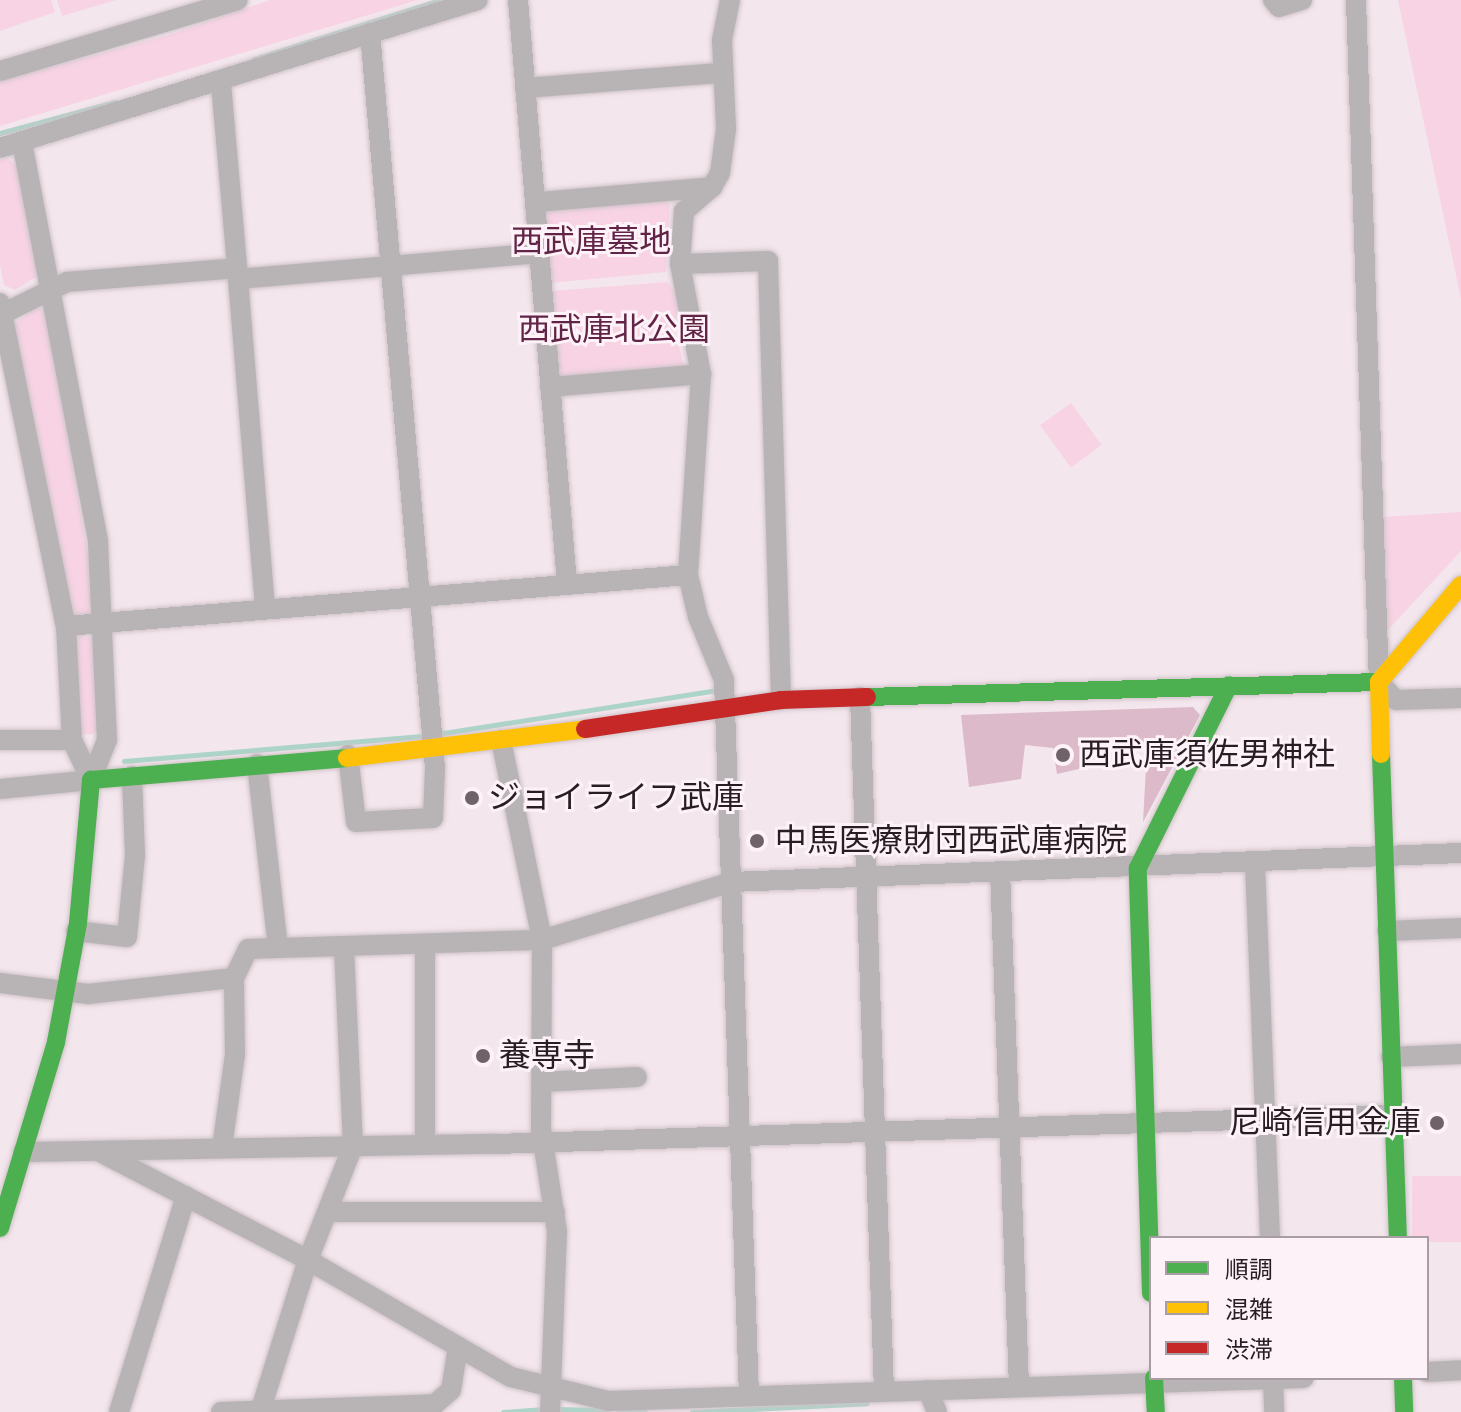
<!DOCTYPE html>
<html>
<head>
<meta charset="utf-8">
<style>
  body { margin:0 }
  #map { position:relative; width:1461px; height:1412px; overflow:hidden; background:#f4e6ed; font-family:"Alegreya Sans","Noto Sans JP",sans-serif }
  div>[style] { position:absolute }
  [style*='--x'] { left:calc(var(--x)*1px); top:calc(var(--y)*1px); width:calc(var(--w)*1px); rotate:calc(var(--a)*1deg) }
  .green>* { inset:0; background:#f7d3e4; transform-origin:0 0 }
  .forest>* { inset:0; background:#dcbaca }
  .stream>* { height:5px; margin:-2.5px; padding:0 2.5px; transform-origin:2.5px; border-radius:2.5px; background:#add4c9 }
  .roads { filter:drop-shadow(0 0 2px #cec3c8) drop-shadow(0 0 2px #cec3c8) }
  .street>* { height:20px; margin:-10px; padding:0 10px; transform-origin:10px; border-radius:10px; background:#b8b4b6 }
  .fast>* { height:18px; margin:-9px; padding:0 9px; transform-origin:9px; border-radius:9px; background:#4caf50 }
  .slow>* { height:18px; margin:-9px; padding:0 9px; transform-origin:9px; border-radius:9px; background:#ffc107 }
  .jam>* { height:18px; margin:-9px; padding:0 9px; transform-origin:9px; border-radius:9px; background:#c62828 }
  .dots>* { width:22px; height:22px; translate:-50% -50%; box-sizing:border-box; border:4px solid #fdf2f7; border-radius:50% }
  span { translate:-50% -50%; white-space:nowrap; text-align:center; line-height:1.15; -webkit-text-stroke:6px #fdf2f7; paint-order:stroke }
  .park-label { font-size:32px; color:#622446 }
  .poi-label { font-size:32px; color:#271d22 }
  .left { translate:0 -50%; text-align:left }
  .right { translate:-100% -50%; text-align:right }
  .legend { position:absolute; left:1149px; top:1236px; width:280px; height:144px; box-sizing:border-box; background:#fdf2f7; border:2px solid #a79da2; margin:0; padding:10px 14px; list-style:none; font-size:24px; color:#271d22 }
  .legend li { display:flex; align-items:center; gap:16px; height:40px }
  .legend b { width:40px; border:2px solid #a79da2 }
</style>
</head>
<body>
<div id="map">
  <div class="green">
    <div style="clip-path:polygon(0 0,51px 0,55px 12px,0 31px)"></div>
    <div style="clip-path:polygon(57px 0,116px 0,62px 16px)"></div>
    <div style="clip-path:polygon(270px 0,418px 0,0 126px,0 81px,169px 35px)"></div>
    <div style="clip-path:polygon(1398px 0,1461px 0,1461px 299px)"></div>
    <div style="clip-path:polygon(8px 158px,18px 168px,39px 275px,15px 290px,4px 285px,0 265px,0 160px)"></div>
    <div style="clip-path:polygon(663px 199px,670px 204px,666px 272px,550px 283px,545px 216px,551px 208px)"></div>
    <div style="clip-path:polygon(667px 282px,679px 296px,675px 330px,684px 367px,557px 380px,551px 291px)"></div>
    <div style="clip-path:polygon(37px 307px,47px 315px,96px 603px,91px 612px,77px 615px,70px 608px,12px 326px)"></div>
    <div style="left:1071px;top:403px;width:52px;height:38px;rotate:54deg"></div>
    <div style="clip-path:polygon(1461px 512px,1461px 551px,1387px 631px,1383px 517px)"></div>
    <div style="clip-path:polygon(80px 637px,92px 638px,98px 729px,93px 734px,82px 734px,79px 726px,75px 642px)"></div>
    <div style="left:1461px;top:1176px;width:66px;height:49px;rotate:90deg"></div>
  </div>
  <div class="forest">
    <div style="clip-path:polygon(1193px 707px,1200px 715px,1143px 822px,1147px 748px,1096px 747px,1079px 769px,1057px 774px,1053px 748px,1025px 745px,1021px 779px,969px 787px,961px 715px)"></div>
  </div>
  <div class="stream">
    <div style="--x:254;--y:59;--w:195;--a:-17.6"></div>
    <div style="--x:0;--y:133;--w:119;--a:-15.1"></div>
    <div style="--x:437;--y:734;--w:279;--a:-8.9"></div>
    <div style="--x:124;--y:761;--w:299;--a:-4.8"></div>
    <div style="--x:554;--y:1409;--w:54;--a:1.1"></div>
    <div style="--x:618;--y:1410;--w:27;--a:4"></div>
    <div style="--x:503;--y:1412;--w:41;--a:-4.2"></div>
    <div style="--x:692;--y:1412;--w:175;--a:-2.9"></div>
  </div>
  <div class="roads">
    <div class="street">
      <div style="--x:518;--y:0;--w:586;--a:85.2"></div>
      <div style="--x:730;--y:0;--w:41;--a:101.3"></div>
      <div style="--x:722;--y:40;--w:89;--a:87.4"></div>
      <div style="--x:726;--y:129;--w:44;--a:97.8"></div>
      <div style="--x:720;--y:173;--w:16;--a:120"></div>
      <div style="--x:712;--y:187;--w:37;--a:139"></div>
      <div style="--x:684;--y:211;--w:53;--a:94.3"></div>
      <div style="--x:680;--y:264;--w:112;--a:79.2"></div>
      <div style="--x:701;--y:374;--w:201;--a:93.7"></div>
      <div style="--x:688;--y:575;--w:43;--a:76.6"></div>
      <div style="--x:698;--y:617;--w:68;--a:67.6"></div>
      <div style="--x:724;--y:680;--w:716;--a:88"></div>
      <div style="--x:1273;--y:0;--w:9;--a:49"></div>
      <div style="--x:1279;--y:7;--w:24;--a:-17"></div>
      <div style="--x:1356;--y:0;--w:682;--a:88.07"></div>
      <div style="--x:1379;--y:682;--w:25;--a:47"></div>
      <div style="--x:1396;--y:700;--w:65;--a:-1.8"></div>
      <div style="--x:0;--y:71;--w:248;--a:-16.6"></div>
      <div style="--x:221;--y:83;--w:197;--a:85"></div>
      <div style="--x:238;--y:279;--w:303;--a:-4.9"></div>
      <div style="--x:525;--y:88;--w:198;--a:-4.4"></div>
      <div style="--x:22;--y:142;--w:407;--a:79.2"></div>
      <div style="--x:98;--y:542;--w:198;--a:87.4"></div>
      <div style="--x:107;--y:740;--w:43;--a:111.8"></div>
      <div style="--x:0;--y:148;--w:500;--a:-17.2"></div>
      <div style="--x:538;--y:202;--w:175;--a:-4.9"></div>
      <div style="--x:680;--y:264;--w:88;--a:-2"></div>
      <div style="--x:768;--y:261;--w:439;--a:88.3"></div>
      <div style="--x:238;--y:279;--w:330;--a:85.3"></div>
      <div style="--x:0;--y:303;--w:330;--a:78.5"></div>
      <div style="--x:66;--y:626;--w:114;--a:87"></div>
      <div style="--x:72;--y:740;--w:44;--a:64.6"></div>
      <div style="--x:0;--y:315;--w:75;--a:-26.2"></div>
      <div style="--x:67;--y:282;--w:171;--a:-4.7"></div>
      <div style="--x:550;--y:387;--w:152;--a:-4.9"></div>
      <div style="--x:66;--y:626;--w:624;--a:-4.69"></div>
      <div style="--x:860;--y:697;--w:695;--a:88.02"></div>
      <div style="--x:0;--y:740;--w:72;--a:0"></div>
      <div style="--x:501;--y:740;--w:204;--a:78.4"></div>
      <div style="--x:542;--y:940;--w:189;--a:90.3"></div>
      <div style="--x:541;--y:1129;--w:103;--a:81.1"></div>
      <div style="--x:557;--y:1231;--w:181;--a:92.2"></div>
      <div style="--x:348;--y:755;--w:67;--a:83.2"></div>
      <div style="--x:356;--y:822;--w:77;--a:-3"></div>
      <div style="--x:433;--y:818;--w:50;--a:-87.7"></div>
      <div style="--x:435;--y:768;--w:738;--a:-95.05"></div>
      <div style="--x:257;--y:764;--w:185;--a:83.5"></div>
      <div style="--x:0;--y:789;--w:91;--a:-5.6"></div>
      <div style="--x:1255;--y:864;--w:374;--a:87.7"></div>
      <div style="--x:1000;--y:871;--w:516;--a:87.89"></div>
      <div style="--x:76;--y:931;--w:51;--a:6.7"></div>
      <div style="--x:127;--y:937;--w:82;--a:-84.4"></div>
      <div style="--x:135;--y:855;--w:79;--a:-92.2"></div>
      <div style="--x:1387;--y:931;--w:74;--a:-2.3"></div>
      <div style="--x:425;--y:944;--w:201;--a:90"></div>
      <div style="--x:0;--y:983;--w:89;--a:7.1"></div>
      <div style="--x:88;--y:994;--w:147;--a:-6.3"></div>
      <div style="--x:234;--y:978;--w:32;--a:-64"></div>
      <div style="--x:248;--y:949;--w:294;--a:-1.8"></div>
      <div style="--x:542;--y:940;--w:199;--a:-17"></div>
      <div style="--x:732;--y:882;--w:730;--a:-2.28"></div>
      <div style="--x:1391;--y:1057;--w:70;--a:-2.5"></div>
      <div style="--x:543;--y:1082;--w:94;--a:-3"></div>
      <div style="--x:222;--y:1148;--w:95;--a:-82.1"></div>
      <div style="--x:235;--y:1054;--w:76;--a:-90.8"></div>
      <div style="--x:23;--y:1152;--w:473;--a:-1"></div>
      <div style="--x:496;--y:1144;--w:897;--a:-1.85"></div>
      <div style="--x:100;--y:1152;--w:234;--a:27.4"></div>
      <div style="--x:308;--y:1260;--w:234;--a:30"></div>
      <div style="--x:511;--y:1377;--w:101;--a:13.8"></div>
      <div style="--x:609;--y:1401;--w:695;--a:-1.9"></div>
      <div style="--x:327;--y:1212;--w:228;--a:0"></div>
      <div style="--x:1427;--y:1372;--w:34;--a:-3"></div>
      <div style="--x:1273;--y:1378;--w:34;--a:88"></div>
      <div style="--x:928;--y:1390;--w:24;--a:68"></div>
      <div style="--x:119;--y:1412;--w:226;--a:-72.8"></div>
      <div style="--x:221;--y:1412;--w:214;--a:-2.1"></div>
      <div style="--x:435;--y:1404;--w:21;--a:-41"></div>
      <div style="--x:451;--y:1390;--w:44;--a:-80.8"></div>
      <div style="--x:260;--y:1412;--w:159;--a:-72.5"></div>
      <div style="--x:308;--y:1260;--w:123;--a:-68.5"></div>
      <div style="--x:353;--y:1146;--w:200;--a:-92.6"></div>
    </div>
    <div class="fast">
      <div style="--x:867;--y:697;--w:512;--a:-1.68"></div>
      <div style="--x:1381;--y:754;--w:484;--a:88"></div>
      <div style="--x:0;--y:1228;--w:194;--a:-73.2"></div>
      <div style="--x:56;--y:1042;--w:121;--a:-79.5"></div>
      <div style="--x:78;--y:923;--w:144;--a:-84.8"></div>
      <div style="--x:91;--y:780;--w:257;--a:-4.9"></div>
      <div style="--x:1151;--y:1293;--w:425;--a:-91.8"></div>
      <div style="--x:1138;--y:868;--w:204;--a:-63.6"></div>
      <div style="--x:1154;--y:1378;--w:34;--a:87"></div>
      <div style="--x:1403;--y:1378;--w:34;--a:88"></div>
    </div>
    <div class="slow">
      <div style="--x:1381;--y:754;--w:72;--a:-91.6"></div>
      <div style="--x:1379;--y:682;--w:127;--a:-49.8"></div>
      <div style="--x:347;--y:758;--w:240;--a:-6.9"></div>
    </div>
    <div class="jam">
      <div style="--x:585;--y:729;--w:198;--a:-8.4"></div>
      <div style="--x:781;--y:700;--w:86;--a:-2"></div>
    </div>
  </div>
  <div class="dots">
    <div style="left:1063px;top:755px;background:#6f6369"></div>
    <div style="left:472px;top:798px;background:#6f6369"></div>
    <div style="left:757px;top:841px;background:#6f6369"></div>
    <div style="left:483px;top:1056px;background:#6f6369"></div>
    <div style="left:1437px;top:1123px;background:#6f6369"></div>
  </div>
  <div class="park-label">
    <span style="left:591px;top:242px">西武庫墓地</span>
    <span style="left:614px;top:330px">西武庫北公園</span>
  </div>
  <div class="poi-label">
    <span class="left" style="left:1079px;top:755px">西武庫須佐男神社</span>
    <span class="left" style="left:488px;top:798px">ジョイライフ武庫</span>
    <span class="left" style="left:775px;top:841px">中馬医療財団西武庫病院</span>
    <span class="left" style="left:499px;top:1056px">養専寺</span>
    <span class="right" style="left:1421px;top:1123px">尼崎信用金庫</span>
  </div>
  <ul class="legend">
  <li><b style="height:10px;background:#4caf50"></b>順調</li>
  <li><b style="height:10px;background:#ffc107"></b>混雑</li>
  <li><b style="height:10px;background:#c62828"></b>渋滞</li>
  </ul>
</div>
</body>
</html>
